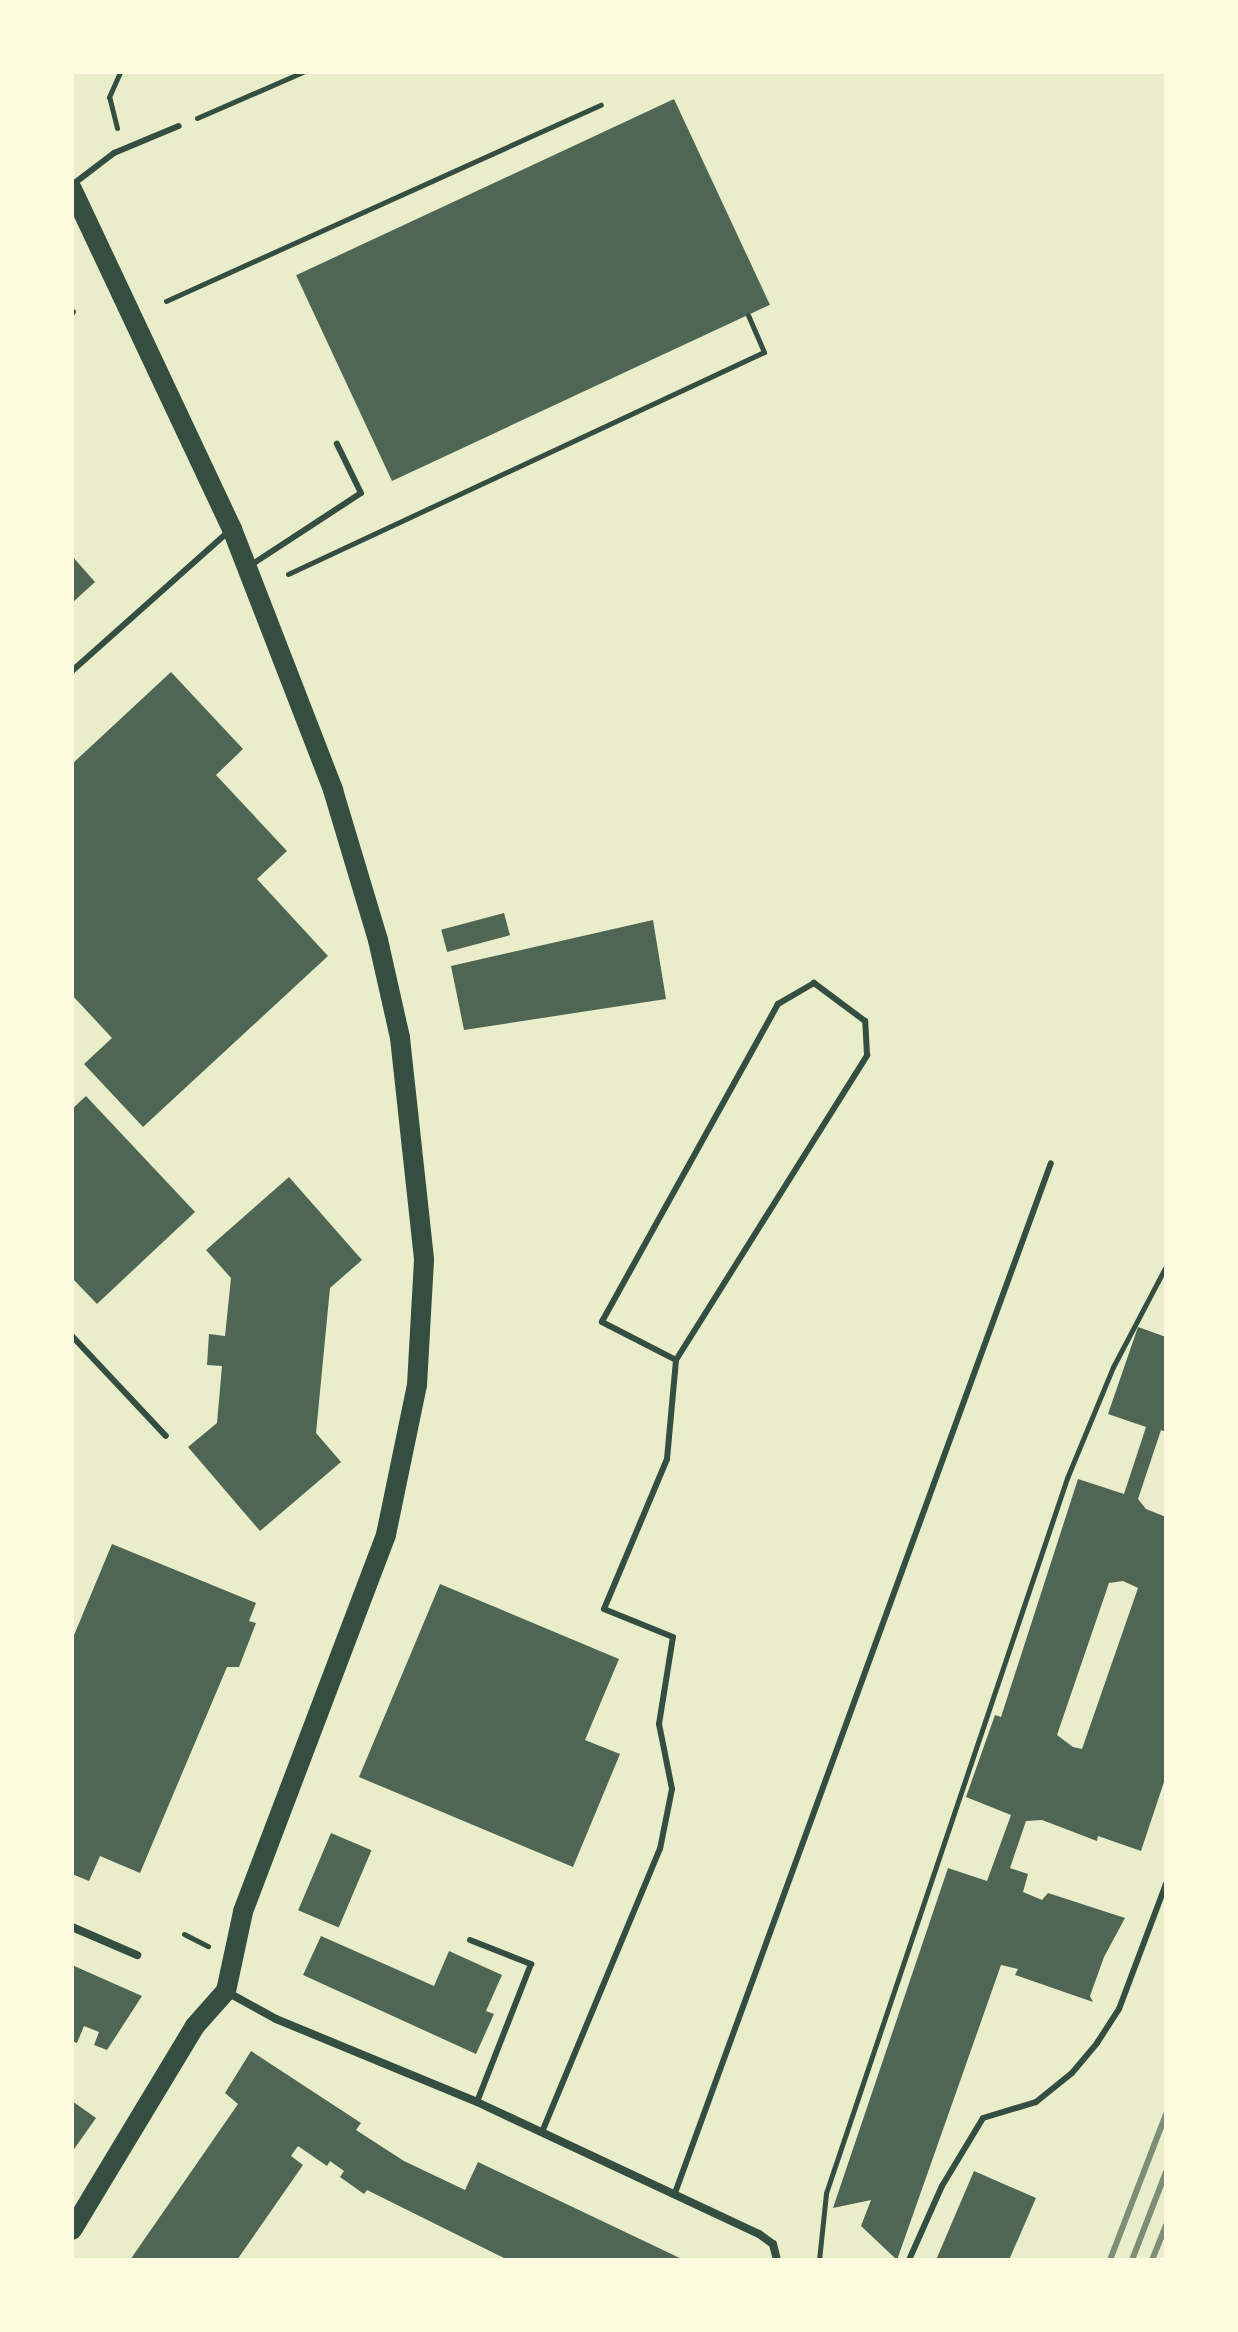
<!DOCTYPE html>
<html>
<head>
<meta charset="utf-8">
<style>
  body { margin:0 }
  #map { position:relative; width:1238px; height:2332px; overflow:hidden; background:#e9edc9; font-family:"Public Sans",sans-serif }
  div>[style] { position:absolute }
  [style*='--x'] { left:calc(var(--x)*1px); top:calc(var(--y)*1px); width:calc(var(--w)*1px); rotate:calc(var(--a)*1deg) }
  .building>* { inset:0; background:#4f6655; transform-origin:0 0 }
  .path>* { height:5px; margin:-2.5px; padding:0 2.5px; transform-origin:2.5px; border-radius:2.5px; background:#344e41 }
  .service>* { height:6px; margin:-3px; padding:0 3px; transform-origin:3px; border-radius:3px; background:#344e41 }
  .minor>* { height:8px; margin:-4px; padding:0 4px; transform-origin:4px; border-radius:4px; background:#344e41 }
  .primary>* { height:20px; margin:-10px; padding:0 10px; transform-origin:10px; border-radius:10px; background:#344e41 }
  .rail>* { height:6px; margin:-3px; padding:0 3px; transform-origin:3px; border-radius:3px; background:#7c8e77 }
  span { translate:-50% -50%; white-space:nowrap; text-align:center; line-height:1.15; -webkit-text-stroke:6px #fefae0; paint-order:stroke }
  .frame { position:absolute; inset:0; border:74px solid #fefae0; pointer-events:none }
</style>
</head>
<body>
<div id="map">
  <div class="building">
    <div style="left:674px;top:99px;width:227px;height:417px;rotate:65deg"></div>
    <div style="clip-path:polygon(72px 556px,95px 582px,72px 603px)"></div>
    <div style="clip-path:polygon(171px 672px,243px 749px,216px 775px,287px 851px,257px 879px,328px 956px,143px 1127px,84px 1064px,112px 1038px,72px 995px,72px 764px)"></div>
    <div style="left:504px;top:913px;width:23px;height:65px;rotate:75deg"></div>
    <div style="clip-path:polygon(653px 920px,666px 999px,464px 1030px,451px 966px)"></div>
    <div style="clip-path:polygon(86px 1096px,195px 1212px,97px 1304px,72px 1278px,72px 1109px)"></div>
    <div style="clip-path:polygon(289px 1177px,362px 1260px,330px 1288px,316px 1433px,341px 1462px,260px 1531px,188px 1447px,217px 1423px,222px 1366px,207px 1365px,209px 1334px,225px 1336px,231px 1278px,206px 1250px)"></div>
    <div style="clip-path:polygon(evenodd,1138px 1327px,1166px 1337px,1166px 1432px,1161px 1430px,1138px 1499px,1146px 1509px,1166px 1517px,1166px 1776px,1141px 1851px,1098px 1836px,1097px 1841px,1042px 1820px,1026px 1821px,1010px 1868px,1028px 1874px,1023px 1892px,1042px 1900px,1048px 1893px,1125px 1918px,1104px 1957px,1090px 1996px,1093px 2002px,1015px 1975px,1018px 1969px,1001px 1965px,897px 2260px,861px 2226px,871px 2200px,833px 2208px,948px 1868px,987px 1881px,1011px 1815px,966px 1797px,995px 1715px,1001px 1717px,1078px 1479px,1124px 1494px,1146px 1427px,1108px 1414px,1138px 1327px,1123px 1581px,1138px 1588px,1082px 1749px,1073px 1747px,1057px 1735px,1109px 1583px,1123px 1581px)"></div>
    <div style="clip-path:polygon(112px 1544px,256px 1603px,249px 1621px,256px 1623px,239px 1667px,227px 1667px,140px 1873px,100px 1856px,89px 1881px,72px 1874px,72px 1640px)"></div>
    <div style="clip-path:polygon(440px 1584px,619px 1659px,585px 1740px,620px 1754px,573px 1867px,359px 1777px)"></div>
    <div style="left:331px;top:1833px;width:44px;height:84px;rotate:23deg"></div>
    <div style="clip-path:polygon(321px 1936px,434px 1986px,449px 1951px,502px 1975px,486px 2011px,494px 2014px,476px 2054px,303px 1975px)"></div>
    <div style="clip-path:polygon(72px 1965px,142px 1996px,107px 2050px,94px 2045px,99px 2032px,84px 2026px,77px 2043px,72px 2041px)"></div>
    <div style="clip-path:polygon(251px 2051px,361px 2123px,356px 2130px,404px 2161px,465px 2190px,478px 2162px,684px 2260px,508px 2260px,367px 2190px,364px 2194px,340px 2177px,344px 2171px,330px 2161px,327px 2166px,298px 2146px,291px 2156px,303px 2165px,237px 2260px,130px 2260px,238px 2104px,225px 2093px)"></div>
    <div style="clip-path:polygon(72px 2101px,96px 2118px,72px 2152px)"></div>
    <div style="clip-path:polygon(974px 2171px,1036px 2198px,1009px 2260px,936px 2260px)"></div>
  </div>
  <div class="path">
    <div style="--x:197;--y:118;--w:116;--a:-23.5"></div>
    <div style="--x:117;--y:128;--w:32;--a:-104"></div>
    <div style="--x:109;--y:97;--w:27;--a:-66"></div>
    <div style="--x:166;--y:301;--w:477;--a:-24.3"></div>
    <div style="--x:72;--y:313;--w:2;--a:-63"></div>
    <div style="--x:288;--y:574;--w:525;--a:-25"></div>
    <div style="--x:764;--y:352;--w:40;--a:-113.4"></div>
    <div style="--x:184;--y:1934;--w:27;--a:27"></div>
    <div style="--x:819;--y:2260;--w:67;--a:-84"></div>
    <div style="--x:826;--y:2193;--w:755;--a:-71.37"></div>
    <div style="--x:1067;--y:1478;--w:120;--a:-67.5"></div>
    <div style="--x:1113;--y:1367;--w:114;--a:-62.3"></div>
  </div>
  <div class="service">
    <div style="--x:72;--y:185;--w:53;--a:-37.3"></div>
    <div style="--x:114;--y:153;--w:70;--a:-22.6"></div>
    <div style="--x:251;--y:565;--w:131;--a:-33.2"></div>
    <div style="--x:361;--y:493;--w:55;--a:-116.1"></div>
    <div style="--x:72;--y:671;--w:210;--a:-41.7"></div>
    <div style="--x:72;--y:1336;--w:137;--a:46.8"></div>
    <div style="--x:470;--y:1940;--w:66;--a:21.5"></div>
    <div style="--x:531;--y:1964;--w:148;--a:111.4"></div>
    <div style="--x:542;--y:2132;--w:307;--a:-67.4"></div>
    <div style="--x:660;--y:1849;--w:61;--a:-78.7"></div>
    <div style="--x:672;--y:1789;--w:66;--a:-101.3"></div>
    <div style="--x:659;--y:1724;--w:88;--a:-80.9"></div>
    <div style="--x:673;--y:1637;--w:74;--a:-157.9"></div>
    <div style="--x:604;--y:1609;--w:163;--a:-67.2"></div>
    <div style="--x:667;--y:1459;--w:99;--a:-84.8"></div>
    <div style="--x:676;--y:1360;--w:360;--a:-57.9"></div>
    <div style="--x:867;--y:1055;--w:34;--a:-93"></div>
    <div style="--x:865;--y:1021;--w:64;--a:-143.3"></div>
    <div style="--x:814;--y:983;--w:42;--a:149.7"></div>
    <div style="--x:778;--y:1004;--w:363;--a:119"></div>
    <div style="--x:602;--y:1322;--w:83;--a:27.2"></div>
    <div style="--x:675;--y:2193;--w:1096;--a:-69.95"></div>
    <div style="--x:909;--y:2260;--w:81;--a:-66"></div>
    <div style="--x:942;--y:2186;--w:79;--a:-58.9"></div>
    <div style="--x:983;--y:2118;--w:55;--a:-16.8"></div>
    <div style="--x:1036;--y:2102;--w:46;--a:-38.9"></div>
    <div style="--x:1072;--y:2073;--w:39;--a:-50"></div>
    <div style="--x:1097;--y:2043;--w:40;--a:-57.1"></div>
    <div style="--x:1119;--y:2009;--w:134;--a:-69.4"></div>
  </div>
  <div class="minor">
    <div style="--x:72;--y:1927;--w:71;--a:23.3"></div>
    <div style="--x:227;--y:1992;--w:56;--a:28.9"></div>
    <div style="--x:276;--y:2019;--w:217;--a:22.4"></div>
    <div style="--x:477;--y:2102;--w:311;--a:25.1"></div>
    <div style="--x:759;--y:2234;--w:17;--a:36"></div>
    <div style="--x:773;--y:2244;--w:16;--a:76"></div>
  </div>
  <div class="primary">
    <div style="--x:72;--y:189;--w:376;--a:64.8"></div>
    <div style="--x:232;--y:529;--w:280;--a:68.8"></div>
    <div style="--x:333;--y:790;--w:157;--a:73.3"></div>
    <div style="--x:378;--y:940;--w:100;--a:77.3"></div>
    <div style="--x:400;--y:1038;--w:223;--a:83.8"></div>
    <div style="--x:424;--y:1260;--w:125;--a:93.2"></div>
    <div style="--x:417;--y:1385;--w:153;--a:101.7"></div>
    <div style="--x:386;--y:1535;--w:403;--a:110.8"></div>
    <div style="--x:243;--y:1912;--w:81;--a:102.1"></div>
    <div style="--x:226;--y:1991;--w:47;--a:131.5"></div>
    <div style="--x:195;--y:2026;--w:238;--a:121.1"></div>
  </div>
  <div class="rail">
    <div style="--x:1110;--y:2260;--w:156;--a:-69"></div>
    <div style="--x:1132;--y:2260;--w:94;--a:-68.9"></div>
    <div style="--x:1152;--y:2260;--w:37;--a:-68"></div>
  </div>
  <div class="frame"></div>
</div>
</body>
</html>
